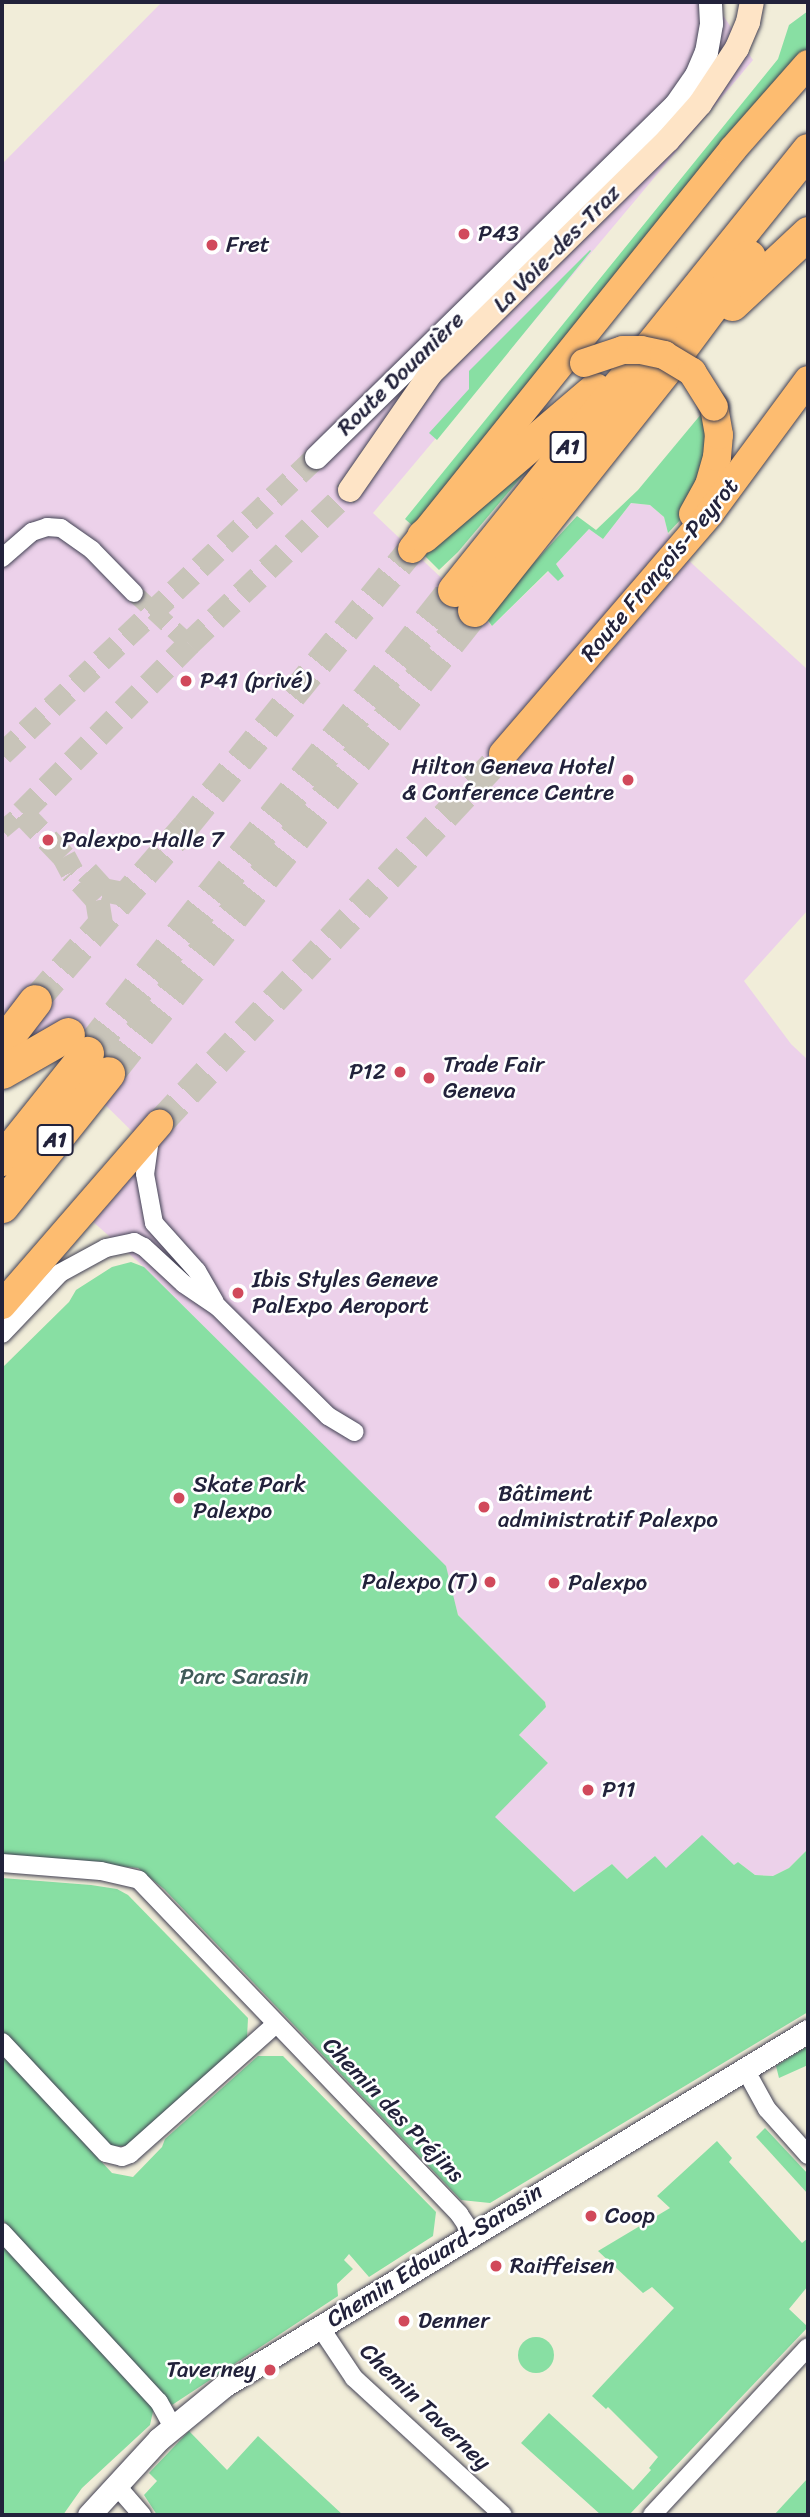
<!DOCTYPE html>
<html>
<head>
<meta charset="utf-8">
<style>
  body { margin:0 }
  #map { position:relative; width:810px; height:2517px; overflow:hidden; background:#f1edd9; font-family:Sriracha,sans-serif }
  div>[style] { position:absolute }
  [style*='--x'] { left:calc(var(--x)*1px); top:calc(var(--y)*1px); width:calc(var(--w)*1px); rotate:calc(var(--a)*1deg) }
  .built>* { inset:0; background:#ecd1ea }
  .green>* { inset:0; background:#88dfa3 }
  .round { border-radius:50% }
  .minor-tunnel>* { height:18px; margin-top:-9px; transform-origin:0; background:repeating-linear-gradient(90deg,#c8c4b9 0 18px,transparent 0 27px) }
  .tertiary-tunnel>* { height:23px; margin-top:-11.5px; transform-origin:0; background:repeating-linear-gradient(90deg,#c8c4b9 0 23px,transparent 0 34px) }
  .secondary-tunnel>* { height:24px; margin-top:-12px; transform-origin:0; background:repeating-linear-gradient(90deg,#c8c4b9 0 24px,transparent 0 36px) }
  .primary-tunnel>* { height:28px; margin-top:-14px; transform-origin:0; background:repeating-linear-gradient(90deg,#c8c4b9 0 28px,transparent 0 42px) }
  .motorway-tunnel>* { height:33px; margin-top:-16.5px; transform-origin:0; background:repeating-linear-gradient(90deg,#c8c4b9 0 33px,transparent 0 50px) }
  .roads { filter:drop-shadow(0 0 2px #414053) drop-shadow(0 0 2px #414053) }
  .minor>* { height:18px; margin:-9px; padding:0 9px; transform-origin:9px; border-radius:9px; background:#fff }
  .tertiary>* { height:23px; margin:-11.5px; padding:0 11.5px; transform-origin:11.5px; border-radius:11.5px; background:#fff }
  .secondary>* { height:24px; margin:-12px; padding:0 12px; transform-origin:12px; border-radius:12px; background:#fee4c6 }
  .primary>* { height:28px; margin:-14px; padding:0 14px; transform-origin:14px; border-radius:14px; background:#fdbc70 }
  .motorway>* { height:33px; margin:-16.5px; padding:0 16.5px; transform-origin:16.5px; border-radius:16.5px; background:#fdbc70 }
  .bridges { filter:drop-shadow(0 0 2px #414053) drop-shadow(0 0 2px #414053) }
  .primary-bridge>* { height:28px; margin:-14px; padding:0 14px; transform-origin:14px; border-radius:14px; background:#fdbc70 }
  .dots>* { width:19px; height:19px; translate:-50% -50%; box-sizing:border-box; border:4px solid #fff; border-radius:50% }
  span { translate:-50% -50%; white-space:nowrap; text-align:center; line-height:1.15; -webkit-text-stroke:5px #fff; paint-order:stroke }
  .shield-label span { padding:2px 5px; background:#fff; border:2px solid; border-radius:5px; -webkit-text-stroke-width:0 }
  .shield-label { font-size:21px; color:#22223b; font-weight:700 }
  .poi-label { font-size:23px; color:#22223b }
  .left { translate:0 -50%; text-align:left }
  .right { translate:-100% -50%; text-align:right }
  .street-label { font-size:23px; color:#22223b }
  .park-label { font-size:23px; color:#415b5a }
  .frame { position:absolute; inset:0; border:4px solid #22223b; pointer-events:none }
</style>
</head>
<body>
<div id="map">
  <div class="built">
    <div style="clip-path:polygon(162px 2px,714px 2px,753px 60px,373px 513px,492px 626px,549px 571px,558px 580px,563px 576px,556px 564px,589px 529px,603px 539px,631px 503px,650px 505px,664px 517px,668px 533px,686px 558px,808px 670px,808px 910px,744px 981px,791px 1044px,808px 1060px,808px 1849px,789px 1868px,773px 1876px,755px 1875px,738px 1862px,734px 1866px,665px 1868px,655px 1856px,627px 1879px,612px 1864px,574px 1892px,494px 1817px,548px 1763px,519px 1735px,546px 1707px,545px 1702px,458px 1615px,445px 1566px,144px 1267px,91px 1220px,149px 1148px,11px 1012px,2px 1021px,2px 164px)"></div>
  </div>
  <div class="green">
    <div style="clip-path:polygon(808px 11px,808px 50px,414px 527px,405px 519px,778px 59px,789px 25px)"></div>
    <div style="clip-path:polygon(590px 250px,591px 251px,437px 440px,429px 433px,469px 389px,469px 371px)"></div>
    <div style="clip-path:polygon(707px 407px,713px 435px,684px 516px,668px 533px,664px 517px,650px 505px,631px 503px,603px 539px,589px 529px,556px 564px,564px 576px,558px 581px,548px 571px,492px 626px,485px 616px,577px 516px,596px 530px,638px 490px)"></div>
    <div style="clip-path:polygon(571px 418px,458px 552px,439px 570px,425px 556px,447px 530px)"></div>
    <div style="clip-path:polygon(131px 1262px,144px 1267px,446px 1566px,458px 1615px,545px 1702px,546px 1707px,519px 1735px,548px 1763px,495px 1817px,574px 1892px,612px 1864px,627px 1879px,655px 1856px,666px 1868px,702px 1835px,734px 1865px,738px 1862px,755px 1875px,773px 1876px,789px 1868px,808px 1849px,808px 2012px,490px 2203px,461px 2200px,164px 1889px,138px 1868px,2px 1855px,2px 1368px,69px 1302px,76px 1290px,112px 1267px)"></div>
    <div style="clip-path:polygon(2px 1878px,91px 1885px,117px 1889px,128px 1895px,248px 2018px,247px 2038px,130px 2146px,109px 2146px,2px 2033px)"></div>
    <div style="clip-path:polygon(808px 2046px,808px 2065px,779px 2078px,776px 2066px)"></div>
    <div style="clip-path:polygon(2px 2054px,112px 2173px,133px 2177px,162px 2147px,165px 2139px,258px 2056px,283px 2056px,436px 2212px,433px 2236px,369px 2277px,349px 2254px,344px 2260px,353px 2269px,337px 2284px,338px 2296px,172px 2405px,2px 2219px)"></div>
    <div style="clip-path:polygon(765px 2128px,808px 2174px,808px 2194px,756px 2137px)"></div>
    <div style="clip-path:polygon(717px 2141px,732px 2158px,729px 2162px,802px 2243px,808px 2238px,808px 2286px,789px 2309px,808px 2327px,629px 2515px,601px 2515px,521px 2443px,549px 2413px,633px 2490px,651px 2470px,649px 2468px,658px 2457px,608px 2407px,606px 2409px,592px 2396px,674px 2308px,652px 2287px,643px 2293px,598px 2251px,670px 2208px,657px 2196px)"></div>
    <div style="clip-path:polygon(2px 2242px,154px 2407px,150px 2425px,82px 2488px,63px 2515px,2px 2515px)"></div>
    <div class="round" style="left:518px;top:2337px;width:36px;height:36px"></div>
    <div style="clip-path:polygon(189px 2431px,227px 2470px,258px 2436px,343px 2515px,157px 2515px,144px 2495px,157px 2481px,149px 2473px)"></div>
    <div style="clip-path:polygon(808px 2478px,808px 2515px,774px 2515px)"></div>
  </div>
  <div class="minor-tunnel">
    <div style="--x:134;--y:593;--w:75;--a:42.8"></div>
    <div style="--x:2;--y:830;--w:26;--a:-40"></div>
  </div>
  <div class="tertiary-tunnel">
    <div style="--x:2;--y:754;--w:432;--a:-43.4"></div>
  </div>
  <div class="secondary-tunnel">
    <div style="--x:87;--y:872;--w:24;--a:48"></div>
    <div style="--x:103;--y:890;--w:25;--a:11"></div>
    <div style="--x:101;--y:924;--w:24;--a:-99"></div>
    <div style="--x:97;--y:900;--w:38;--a:-132"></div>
    <div style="--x:72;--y:872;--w:17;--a:-118"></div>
    <div style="--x:64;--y:857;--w:61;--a:-133.7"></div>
    <div style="--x:22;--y:813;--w:238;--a:-45.3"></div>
    <div style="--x:189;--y:644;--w:223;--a:-43.7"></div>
  </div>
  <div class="primary-tunnel">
    <div style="--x:35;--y:1001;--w:231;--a:-49.2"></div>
    <div style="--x:186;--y:826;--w:357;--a:-50.8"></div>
    <div style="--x:159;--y:1124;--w:505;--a:-47.09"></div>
  </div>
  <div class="motorway-tunnel">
    <div style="--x:87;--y:1053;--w:591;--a:-51.6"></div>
    <div style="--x:108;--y:1073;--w:590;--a:-51.67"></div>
  </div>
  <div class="roads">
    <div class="minor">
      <div style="--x:2;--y:558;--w:40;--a:-41"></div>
      <div style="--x:32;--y:532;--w:16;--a:-18"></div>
      <div style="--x:47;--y:527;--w:14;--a:4"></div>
      <div style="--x:61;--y:528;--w:38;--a:35"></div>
      <div style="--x:92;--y:550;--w:60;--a:45.7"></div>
      <div style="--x:150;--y:1139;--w:35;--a:98"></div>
      <div style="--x:145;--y:1174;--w:50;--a:79.6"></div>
      <div style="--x:154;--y:1223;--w:64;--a:48.1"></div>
      <div style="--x:197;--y:1271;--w:36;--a:60"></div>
      <div style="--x:2;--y:1334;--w:84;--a:-46.4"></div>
      <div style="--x:60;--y:1273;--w:52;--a:-28.5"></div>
      <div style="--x:106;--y:1248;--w:29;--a:-12"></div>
      <div style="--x:134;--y:1242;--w:11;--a:27"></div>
      <div style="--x:144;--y:1247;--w:54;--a:42.8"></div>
      <div style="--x:184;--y:1284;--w:41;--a:34.1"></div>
      <div style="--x:218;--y:1307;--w:155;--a:44.7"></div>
      <div style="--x:328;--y:1416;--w:31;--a:31"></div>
      <div style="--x:2;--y:1863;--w:99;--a:4.6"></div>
      <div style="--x:101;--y:1871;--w:39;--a:13"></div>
      <div style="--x:139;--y:1880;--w:463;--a:46.2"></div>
      <div style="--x:459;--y:2214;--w:23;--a:56"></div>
      <div style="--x:2;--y:2042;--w:152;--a:46.9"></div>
      <div style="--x:106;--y:2153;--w:16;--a:14"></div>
      <div style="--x:122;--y:2157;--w:9;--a:-21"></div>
      <div style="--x:130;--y:2154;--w:195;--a:-41.7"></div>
      <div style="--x:745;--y:2069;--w:46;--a:61.2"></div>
      <div style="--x:767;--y:2109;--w:62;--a:48.3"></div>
      <div style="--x:2;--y:2232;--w:231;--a:47.3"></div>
      <div style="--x:159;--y:2402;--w:29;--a:61"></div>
      <div style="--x:320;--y:2327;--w:61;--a:56.3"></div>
      <div style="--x:354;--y:2378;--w:202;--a:42.6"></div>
      <div style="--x:116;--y:2485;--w:40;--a:49"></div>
      <div style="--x:652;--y:2515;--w:229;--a:-47.1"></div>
    </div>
    <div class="tertiary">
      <div style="--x:316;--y:457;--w:503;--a:-44.44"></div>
      <div style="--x:675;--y:105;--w:37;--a:-55"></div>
      <div style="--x:696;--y:75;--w:25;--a:-67"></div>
      <div style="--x:706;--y:52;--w:29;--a:-80"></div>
      <div style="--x:711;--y:23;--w:21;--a:-93"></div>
      <div style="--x:89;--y:2515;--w:103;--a:-47.4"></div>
      <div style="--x:159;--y:2439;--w:85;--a:-39.3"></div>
      <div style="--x:225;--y:2385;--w:682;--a:-31.27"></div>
    </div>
    <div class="secondary">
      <div style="--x:350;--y:490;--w:142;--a:-55.3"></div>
      <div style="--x:431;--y:373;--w:332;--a:-44.5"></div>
      <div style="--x:668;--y:140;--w:48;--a:-48.4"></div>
      <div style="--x:700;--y:104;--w:67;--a:-56.5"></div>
      <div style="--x:737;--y:48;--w:28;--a:-67"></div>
      <div style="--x:748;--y:22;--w:20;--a:-79"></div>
    </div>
    <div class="primary">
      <div style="--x:693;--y:514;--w:33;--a:-61"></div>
      <div style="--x:709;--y:485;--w:29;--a:-74"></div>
      <div style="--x:717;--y:457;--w:22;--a:-85"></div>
      <div style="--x:719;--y:435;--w:28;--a:-100"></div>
      <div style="--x:412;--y:549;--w:513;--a:-51.25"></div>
      <div style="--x:733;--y:149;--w:113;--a:-48.6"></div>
      <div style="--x:503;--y:754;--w:318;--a:-49.3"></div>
      <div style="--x:710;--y:513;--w:165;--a:-53.6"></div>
      <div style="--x:2;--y:1305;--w:240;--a:-49.1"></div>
    </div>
    <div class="motorway">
      <div style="--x:732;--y:304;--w:104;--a:-43.1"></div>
      <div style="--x:423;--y:536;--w:226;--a:-40.5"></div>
      <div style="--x:454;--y:590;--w:565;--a:-51.18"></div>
      <div style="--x:474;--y:610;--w:304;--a:-51.5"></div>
      <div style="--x:663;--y:372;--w:144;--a:-53.4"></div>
      <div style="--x:2;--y:1044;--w:54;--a:-52.5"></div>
      <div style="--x:2;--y:1072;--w:76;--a:-29.9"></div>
      <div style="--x:2;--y:1159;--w:136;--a:-51.3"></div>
      <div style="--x:2;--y:1206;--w:170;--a:-51.4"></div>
    </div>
  </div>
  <div class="bridges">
    <div class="primary-bridge">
      <div style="--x:584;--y:363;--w:41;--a:-18.4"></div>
      <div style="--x:623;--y:350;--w:18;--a:0"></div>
      <div style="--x:641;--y:350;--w:24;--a:12"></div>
      <div style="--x:664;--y:355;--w:33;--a:31"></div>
      <div style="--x:692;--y:372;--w:41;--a:57.8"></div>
    </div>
  </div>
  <div class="dots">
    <div style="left:464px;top:234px;background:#d1495b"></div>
    <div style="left:212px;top:245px;background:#d1495b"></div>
    <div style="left:186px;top:681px;background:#d1495b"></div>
    <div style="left:628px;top:780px;background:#d1495b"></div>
    <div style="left:48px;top:840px;background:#d1495b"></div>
    <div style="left:400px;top:1072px;background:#d1495b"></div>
    <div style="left:429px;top:1078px;background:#d1495b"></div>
    <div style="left:238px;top:1293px;background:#d1495b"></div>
    <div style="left:179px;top:1498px;background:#d1495b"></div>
    <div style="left:484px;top:1507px;background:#d1495b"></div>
    <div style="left:490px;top:1582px;background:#d1495b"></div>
    <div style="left:554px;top:1583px;background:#d1495b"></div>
    <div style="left:588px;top:1790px;background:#d1495b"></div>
    <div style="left:591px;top:2216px;background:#d1495b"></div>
    <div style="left:496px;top:2266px;background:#d1495b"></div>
    <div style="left:404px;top:2321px;background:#d1495b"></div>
    <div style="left:270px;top:2370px;background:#d1495b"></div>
  </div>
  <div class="shield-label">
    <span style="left:568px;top:447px">A1</span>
    <span style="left:55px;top:1140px">A1</span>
  </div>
  <div class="poi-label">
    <span class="left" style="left:478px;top:234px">P43</span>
    <span class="left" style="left:226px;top:245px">Fret</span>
    <span class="left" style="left:200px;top:681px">P41 (privé)</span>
    <span class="right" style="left:614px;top:780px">Hilton Geneva Hotel<br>&amp; Conference Centre</span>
    <span class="left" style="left:62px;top:840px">Palexpo-Halle 7</span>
    <span class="left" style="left:443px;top:1078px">Trade Fair<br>Geneva</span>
    <span class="right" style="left:386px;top:1072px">P12</span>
    <span class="left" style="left:252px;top:1293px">Ibis Styles Geneve<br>PalExpo Aeroport</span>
    <span class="left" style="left:193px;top:1498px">Skate Park<br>Palexpo</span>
    <span class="left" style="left:498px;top:1507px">Bâtiment<br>administratif Palexpo</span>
    <span class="right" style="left:476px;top:1582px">Palexpo (T)</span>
    <span class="left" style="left:568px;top:1583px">Palexpo</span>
    <span class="left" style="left:602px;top:1790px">P11</span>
    <span class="left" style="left:605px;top:2216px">Coop</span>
    <span class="left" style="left:510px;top:2266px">Raiffeisen</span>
    <span class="left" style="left:418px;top:2321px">Denner</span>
    <span class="right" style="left:256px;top:2370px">Taverney</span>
  </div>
  <div class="street-label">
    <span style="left:557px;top:249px;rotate:-45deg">La Voie-des-Traz</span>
    <span style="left:401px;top:374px;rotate:-44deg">Route Douanière</span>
    <span style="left:660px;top:570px;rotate:-50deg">Route François-Peyrot</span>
    <span style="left:393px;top:2110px;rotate:46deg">Chemin des Préjins</span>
    <span style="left:435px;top:2256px;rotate:-32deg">Chemin Edouard-Sarasin</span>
    <span style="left:425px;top:2407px;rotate:44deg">Chemin Taverney</span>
  </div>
  <div class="park-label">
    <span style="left:244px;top:1677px">Parc Sarasin</span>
  </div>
  <div class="frame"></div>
</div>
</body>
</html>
